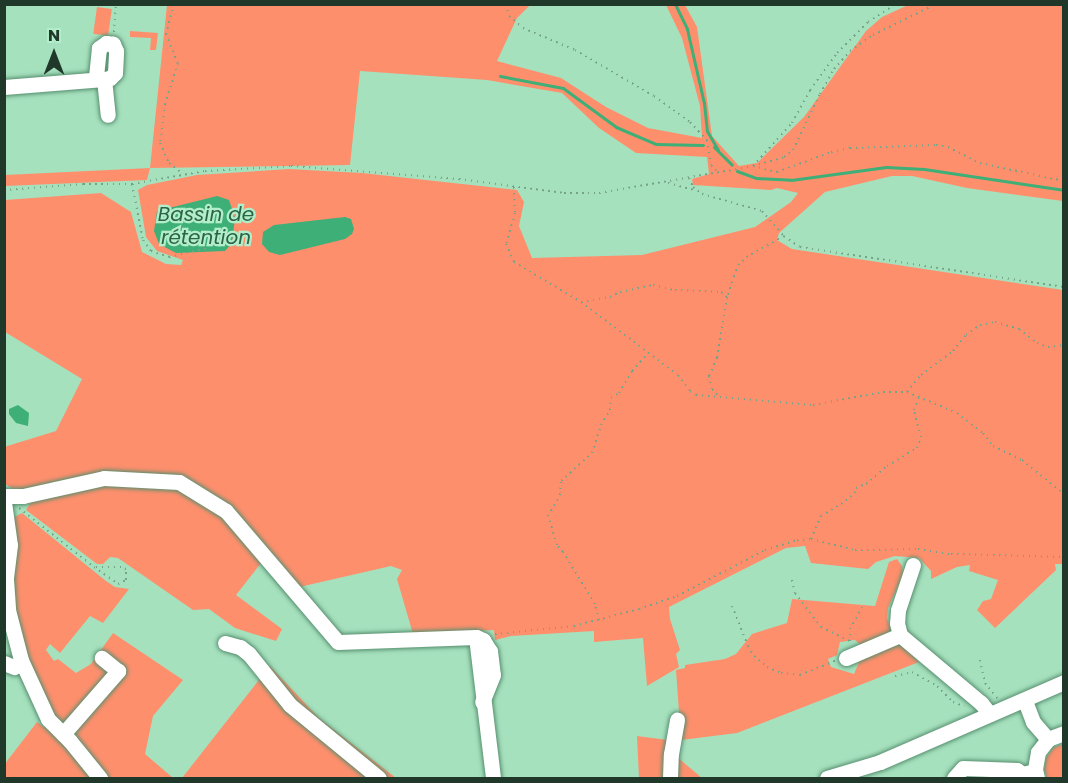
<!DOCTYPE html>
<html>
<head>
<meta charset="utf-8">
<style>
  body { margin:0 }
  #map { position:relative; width:1068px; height:783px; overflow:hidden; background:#a6e1be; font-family:Poppins,sans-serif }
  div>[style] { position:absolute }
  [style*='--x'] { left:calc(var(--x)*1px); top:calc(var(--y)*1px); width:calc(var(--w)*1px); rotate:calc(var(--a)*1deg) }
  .green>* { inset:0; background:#fe8f6d; transform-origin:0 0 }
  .water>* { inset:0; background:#3eaf77 }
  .stream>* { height:3px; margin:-1.5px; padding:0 1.5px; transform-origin:1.5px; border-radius:1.5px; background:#3eaf77 }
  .path>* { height:2px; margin-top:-1px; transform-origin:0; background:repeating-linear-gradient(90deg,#75a387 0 1.5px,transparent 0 6px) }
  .roads { filter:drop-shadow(0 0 2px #578f6f) drop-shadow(0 0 2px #578f6f) }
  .minor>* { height:15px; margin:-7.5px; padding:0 7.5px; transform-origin:7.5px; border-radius:7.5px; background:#fff }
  span { translate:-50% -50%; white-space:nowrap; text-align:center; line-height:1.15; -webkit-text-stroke:4.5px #b3eeca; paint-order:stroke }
  .water-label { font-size:20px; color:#2b6446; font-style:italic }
  .frame { position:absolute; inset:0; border:6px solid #20382a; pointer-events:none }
  .north { position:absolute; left:24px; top:24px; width:60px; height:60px; -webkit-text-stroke:4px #b3eeca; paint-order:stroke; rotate:0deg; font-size:16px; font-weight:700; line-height:24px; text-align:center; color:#20382a }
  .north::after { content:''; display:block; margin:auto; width:21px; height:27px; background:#20382a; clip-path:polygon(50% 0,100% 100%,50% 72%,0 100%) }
</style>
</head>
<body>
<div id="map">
  <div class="green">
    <div style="clip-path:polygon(167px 5px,530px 5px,517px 18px,497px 61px,561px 78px,606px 107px,648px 128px,702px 138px,700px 106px,682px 38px,666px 5px,685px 5px,697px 27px,712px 136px,739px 166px,757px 163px,804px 117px,866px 31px,882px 17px,908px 5px,1063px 5px,1063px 201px,967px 188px,912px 176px,892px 176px,825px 192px,779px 233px,777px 240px,792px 249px,1063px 290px,1063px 564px,1055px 564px,1056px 570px,995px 628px,977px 610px,983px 601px,991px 599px,998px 580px,969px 571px,970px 565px,957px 567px,931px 579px,931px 571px,919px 558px,895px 556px,876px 562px,868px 569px,811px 563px,805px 546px,786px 548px,669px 607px,670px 619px,680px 650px,676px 654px,679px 667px,647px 686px,643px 638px,594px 642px,594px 631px,511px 636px,495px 640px,494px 630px,413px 634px,397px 579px,402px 570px,391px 566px,295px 588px,183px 478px,17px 491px,5px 484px,4px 447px,56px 431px,82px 379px,5px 332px,5px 200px,101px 193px,131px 212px,142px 252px,166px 264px,181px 265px,183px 260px,157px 251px,146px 237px,138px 190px,147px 185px,197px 175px,289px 169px,362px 173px,517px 190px,524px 202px,519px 226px,532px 258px,642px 255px,755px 227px,791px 202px,798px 193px,777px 188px,771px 190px,693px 185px,692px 179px,709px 174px,707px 157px,636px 153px,599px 128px,562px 93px,487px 80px,360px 71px,350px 165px,150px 168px,147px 180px,5px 186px,5px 175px,150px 168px)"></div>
    <div style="left:97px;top:7px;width:15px;height:27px;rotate:8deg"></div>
    <div style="clip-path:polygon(130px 31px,158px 33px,156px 50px,150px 50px,151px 38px,130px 37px)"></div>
    <div style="clip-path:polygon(86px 484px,176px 486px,225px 518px,261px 563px,236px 595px,282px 629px,276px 641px,235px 628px,209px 609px,193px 610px,118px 558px,110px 557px,103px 564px,97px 564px,26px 510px,32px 500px)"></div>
    <div style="clip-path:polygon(22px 513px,106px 581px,115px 587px,129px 589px,103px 623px,90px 616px,60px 653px,50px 644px,46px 650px,54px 661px,58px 659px,76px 673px,91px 664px,113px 633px,183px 680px,153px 716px,145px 754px,172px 777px,107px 778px,50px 709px,30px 671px,13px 622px,11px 519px)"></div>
    <div style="clip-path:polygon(897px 559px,902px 566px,903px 575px,888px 608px,887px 618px,893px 635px,863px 647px,855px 640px,840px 642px,837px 655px,828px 659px,831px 667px,854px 674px,862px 655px,898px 642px,919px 662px,737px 733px,681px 740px,676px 670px,685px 668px,685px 665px,725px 659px,736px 654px,752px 634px,787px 623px,792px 599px,875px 606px,889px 562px)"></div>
    <div style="clip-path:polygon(270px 666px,319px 718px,396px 778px,182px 778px)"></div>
    <div style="clip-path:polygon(37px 722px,57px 736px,93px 778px,5px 778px,4px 765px)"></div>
    <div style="clip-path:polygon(637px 736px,668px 740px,666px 778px,639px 778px)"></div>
    <div style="clip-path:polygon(1063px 744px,1063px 778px,1047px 778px,1044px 769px,1046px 758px,1053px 748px)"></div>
    <div style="clip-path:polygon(677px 757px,702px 778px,676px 778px)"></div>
  </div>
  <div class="water">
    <div style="clip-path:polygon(217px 196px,229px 200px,235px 218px,232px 243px,225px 251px,176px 253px,159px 244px,154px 231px,157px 211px)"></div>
    <div style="clip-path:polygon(345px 217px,351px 219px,354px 229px,352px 234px,345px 239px,280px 255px,269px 252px,262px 244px,263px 232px,274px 225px)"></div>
    <div style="clip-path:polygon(18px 405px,29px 413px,28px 426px,16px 423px,9px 414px,9px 409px)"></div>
  </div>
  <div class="stream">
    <div style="--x:675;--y:4;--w:28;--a:64"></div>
    <div style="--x:687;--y:29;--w:76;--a:77.1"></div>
    <div style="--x:704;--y:103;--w:28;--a:84"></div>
    <div style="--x:707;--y:131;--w:22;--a:60"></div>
    <div style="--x:500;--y:76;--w:64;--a:10.8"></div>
    <div style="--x:563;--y:88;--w:66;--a:36.3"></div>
    <div style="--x:616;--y:127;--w:43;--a:23"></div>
    <div style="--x:656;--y:144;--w:47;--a:1.2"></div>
    <div style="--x:714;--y:147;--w:25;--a:45"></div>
    <div style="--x:737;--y:171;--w:20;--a:20"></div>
    <div style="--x:756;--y:178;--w:35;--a:3"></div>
    <div style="--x:791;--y:180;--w:96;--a:-7.8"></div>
    <div style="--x:886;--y:167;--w:38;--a:3"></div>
    <div style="--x:924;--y:169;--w:142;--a:8.5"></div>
  </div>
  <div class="path">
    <div style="--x:174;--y:4;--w:31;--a:105"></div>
    <div style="--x:166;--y:34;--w:31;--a:68"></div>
    <div style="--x:178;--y:63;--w:43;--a:107.6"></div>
    <div style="--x:165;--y:104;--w:39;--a:97"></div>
    <div style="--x:160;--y:143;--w:22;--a:66"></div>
    <div style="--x:169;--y:163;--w:16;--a:38"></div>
    <div style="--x:506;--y:4;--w:12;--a:76"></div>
    <div style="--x:509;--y:16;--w:18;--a:41"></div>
    <div style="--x:523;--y:28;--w:56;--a:22.9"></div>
    <div style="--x:575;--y:50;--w:91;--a:30.2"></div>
    <div style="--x:654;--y:96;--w:44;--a:35.8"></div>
    <div style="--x:690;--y:122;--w:25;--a:47"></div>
    <div style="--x:707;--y:140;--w:25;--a:81"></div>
    <div style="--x:711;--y:165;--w:8;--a:45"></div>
    <div style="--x:114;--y:32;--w:28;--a:-86"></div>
    <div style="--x:753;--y:166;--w:25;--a:14"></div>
    <div style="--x:777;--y:172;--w:58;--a:-20.3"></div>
    <div style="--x:831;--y:152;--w:19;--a:-12"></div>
    <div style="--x:850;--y:148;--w:86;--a:-2"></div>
    <div style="--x:936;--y:145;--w:12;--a:9"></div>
    <div style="--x:948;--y:147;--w:36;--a:27"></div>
    <div style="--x:980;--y:163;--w:86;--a:12.1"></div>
    <div style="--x:753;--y:166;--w:58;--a:-47.8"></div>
    <div style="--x:792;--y:123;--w:38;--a:-61"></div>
    <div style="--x:810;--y:90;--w:46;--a:-53.9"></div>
    <div style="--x:837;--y:53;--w:44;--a:-45"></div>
    <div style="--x:868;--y:22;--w:33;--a:-33"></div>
    <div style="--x:689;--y:178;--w:10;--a:66"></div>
    <div style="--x:693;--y:187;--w:11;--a:38"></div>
    <div style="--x:702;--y:194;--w:62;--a:15.8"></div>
    <div style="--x:762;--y:211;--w:33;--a:49"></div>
    <div style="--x:784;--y:236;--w:41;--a:150.9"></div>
    <div style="--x:748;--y:256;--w:12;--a:138"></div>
    <div style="--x:739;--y:264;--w:13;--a:113"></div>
    <div style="--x:734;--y:276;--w:22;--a:108"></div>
    <div style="--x:727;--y:297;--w:62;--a:99.3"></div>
    <div style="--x:717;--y:358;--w:20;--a:114"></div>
    <div style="--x:709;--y:376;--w:13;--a:77"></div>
    <div style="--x:712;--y:389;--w:8;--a:45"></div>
    <div style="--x:668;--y:183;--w:30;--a:15"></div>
    <div style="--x:132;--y:184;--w:57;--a:78.9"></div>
    <div style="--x:143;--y:240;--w:14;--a:54"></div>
    <div style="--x:151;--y:251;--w:19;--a:18"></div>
    <div style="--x:169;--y:257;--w:40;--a:-13"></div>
    <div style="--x:514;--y:187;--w:26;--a:88"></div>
    <div style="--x:515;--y:213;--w:32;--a:106"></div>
    <div style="--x:506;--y:244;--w:20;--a:66"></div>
    <div style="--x:514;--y:262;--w:78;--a:30.8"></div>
    <div style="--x:581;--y:302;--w:121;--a:37"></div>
    <div style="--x:678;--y:375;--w:20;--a:53"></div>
    <div style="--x:690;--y:391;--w:7;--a:34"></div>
    <div style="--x:696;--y:395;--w:117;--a:4.9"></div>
    <div style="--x:813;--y:405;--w:71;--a:-10.5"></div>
    <div style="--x:883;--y:392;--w:24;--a:0"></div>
    <div style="--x:907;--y:392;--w:22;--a:-51"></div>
    <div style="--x:921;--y:375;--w:40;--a:-37"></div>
    <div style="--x:953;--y:351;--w:21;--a:-51"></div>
    <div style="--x:966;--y:335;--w:17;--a:-36"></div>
    <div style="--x:980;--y:325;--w:15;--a:-11"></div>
    <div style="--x:995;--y:322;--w:25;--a:16"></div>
    <div style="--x:1019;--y:329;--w:23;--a:38"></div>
    <div style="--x:1037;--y:343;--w:12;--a:20"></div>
    <div style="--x:1048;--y:347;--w:16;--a:-7"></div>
    <div style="--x:4;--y:190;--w:79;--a:-4.3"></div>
    <div style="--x:83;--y:184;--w:49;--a:0"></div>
    <div style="--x:132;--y:184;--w:74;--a:-10.1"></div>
    <div style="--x:205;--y:171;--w:86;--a:-3.3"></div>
    <div style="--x:291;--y:166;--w:169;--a:4.4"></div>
    <div style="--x:459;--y:179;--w:106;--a:7.6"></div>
    <div style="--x:564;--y:193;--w:35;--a:0"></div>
    <div style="--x:599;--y:193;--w:156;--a:-9.9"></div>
    <div style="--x:753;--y:166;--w:32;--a:-16"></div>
    <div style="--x:784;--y:157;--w:11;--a:-38"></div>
    <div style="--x:793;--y:150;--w:62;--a:-64.3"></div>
    <div style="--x:820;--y:94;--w:29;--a:-61"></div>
    <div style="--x:834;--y:69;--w:24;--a:-48"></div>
    <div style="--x:850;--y:51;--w:28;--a:-35"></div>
    <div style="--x:873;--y:35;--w:70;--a:-26.2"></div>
    <div style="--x:784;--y:236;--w:19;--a:35"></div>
    <div style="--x:800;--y:247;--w:267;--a:8.6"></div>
    <div style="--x:581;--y:302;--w:29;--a:-10"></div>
    <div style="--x:610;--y:297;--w:11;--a:-27"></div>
    <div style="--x:620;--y:292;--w:34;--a:-12"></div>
    <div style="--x:653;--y:285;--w:23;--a:13"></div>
    <div style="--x:675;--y:290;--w:46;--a:2.5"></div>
    <div style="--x:721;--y:292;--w:8;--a:40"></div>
    <div style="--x:907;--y:392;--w:54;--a:22.8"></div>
    <div style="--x:957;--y:413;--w:33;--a:38"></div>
    <div style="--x:983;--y:433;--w:16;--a:52"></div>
    <div style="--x:993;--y:446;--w:32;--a:26"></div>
    <div style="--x:1022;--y:460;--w:54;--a:39"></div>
    <div style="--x:19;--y:508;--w:95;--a:38.2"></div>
    <div style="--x:94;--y:567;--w:29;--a:35"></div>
    <div style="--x:118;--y:584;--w:9;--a:-27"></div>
    <div style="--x:126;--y:580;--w:11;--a:-90"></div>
    <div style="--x:126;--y:569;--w:5;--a:-158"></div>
    <div style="--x:121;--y:567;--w:27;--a:180"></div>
    <div style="--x:811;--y:539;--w:25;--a:-67"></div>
    <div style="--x:821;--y:516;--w:23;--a:-31"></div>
    <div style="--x:841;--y:504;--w:18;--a:-38"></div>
    <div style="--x:855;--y:493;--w:5;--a:-79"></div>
    <div style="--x:856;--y:488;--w:11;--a:-22"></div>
    <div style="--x:866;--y:484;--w:28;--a:-41"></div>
    <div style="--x:887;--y:466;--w:35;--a:-31"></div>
    <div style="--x:917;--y:448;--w:12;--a:-70"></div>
    <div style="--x:921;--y:437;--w:28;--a:-105"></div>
    <div style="--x:914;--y:410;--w:14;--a:-69"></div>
    <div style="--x:792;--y:580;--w:13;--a:77"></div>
    <div style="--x:795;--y:593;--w:43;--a:52.6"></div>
    <div style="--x:821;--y:627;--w:32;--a:26"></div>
    <div style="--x:732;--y:606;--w:43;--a:68.2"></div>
    <div style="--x:748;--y:646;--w:12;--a:59"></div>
    <div style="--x:754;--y:656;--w:17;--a:40"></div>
    <div style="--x:767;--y:667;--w:15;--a:23"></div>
    <div style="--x:781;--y:673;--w:19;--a:6"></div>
    <div style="--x:800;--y:675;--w:38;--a:-22"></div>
    <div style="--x:599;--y:620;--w:16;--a:-104"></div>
    <div style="--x:595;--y:604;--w:61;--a:-121.6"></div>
    <div style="--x:563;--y:552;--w:9;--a:-131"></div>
    <div style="--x:557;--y:545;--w:30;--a:-107"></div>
    <div style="--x:548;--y:516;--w:24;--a:-60"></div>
    <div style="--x:560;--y:495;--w:14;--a:-86"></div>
    <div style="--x:561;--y:481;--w:42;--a:-42.1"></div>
    <div style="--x:592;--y:453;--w:29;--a:-72"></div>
    <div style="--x:601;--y:425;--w:17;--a:-59"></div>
    <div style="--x:610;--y:410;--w:12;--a:-85"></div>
    <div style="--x:611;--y:398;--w:9;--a:-32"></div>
    <div style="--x:619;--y:393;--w:26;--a:-59"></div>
    <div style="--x:632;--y:371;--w:24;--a:-48"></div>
    <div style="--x:495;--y:634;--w:79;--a:-5.8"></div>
    <div style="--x:574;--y:626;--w:67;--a:-14.7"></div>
    <div style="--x:639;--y:609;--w:40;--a:-18.9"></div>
    <div style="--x:677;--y:596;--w:99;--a:-27.6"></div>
    <div style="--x:765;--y:550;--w:34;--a:-17"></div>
    <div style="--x:797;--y:540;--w:14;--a:-4"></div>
    <div style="--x:811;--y:539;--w:45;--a:14"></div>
    <div style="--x:855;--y:550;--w:63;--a:-0.9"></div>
    <div style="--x:918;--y:549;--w:33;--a:9"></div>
    <div style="--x:951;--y:554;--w:113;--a:1.5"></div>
    <div style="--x:850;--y:641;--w:12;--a:-90"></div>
    <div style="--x:850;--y:629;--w:25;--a:-61"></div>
    <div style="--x:980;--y:660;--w:24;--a:78"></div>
    <div style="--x:985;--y:683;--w:21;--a:51"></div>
    <div style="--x:895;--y:676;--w:17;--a:-13"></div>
    <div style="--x:912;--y:672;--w:29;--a:29"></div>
    <div style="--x:937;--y:686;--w:23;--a:45"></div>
    <div style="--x:953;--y:702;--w:12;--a:20"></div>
  </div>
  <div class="roads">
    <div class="minor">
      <div style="--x:104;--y:79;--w:36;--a:84"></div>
      <div style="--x:4;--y:87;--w:100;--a:-4.6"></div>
      <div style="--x:104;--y:79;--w:6;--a:-9"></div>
      <div style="--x:110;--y:78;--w:7;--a:-45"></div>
      <div style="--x:115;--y:73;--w:22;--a:-87"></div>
      <div style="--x:116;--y:51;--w:8;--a:-113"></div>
      <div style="--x:113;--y:44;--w:7;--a:-172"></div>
      <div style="--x:106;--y:43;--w:9;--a:144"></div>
      <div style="--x:99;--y:48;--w:31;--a:96"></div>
      <div style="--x:4;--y:496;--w:19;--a:0"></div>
      <div style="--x:23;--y:496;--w:83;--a:-12.5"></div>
      <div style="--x:104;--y:478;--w:75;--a:3.1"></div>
      <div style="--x:179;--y:482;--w:55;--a:31.7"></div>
      <div style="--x:226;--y:511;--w:172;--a:49.5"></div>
      <div style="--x:338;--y:642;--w:138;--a:-2.1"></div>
      <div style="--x:476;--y:637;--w:8;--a:23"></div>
      <div style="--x:483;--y:640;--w:13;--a:58"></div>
      <div style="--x:490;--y:651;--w:24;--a:83"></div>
      <div style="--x:493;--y:675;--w:29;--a:112"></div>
      <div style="--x:4;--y:502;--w:43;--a:82.1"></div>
      <div style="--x:10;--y:545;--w:34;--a:97"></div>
      <div style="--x:6;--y:579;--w:31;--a:86"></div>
      <div style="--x:8;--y:610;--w:52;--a:75.4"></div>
      <div style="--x:21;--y:660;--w:65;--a:65.4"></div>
      <div style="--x:48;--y:719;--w:31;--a:45"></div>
      <div style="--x:70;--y:741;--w:48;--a:51"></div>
      <div style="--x:913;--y:565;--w:47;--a:108.4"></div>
      <div style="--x:898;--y:610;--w:13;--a:94"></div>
      <div style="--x:897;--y:623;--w:12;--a:76"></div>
      <div style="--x:900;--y:635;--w:106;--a:40"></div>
      <div style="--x:981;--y:703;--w:14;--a:51"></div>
      <div style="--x:476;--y:637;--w:142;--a:83.1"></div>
      <div style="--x:225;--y:643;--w:16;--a:15"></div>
      <div style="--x:240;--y:647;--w:11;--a:38"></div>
      <div style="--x:249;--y:654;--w:65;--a:51.2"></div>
      <div style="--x:290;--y:705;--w:115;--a:39.4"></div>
      <div style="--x:846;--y:658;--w:59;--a:-23.1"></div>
      <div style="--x:4;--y:663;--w:11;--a:22"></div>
      <div style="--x:1025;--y:701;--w:22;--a:69"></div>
      <div style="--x:1033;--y:722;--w:23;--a:49"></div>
      <div style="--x:63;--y:734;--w:84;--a:-48.9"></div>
      <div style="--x:118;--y:671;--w:21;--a:-141"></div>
      <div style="--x:670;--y:778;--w:24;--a:-88"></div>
      <div style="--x:671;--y:754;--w:35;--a:-80"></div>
      <div style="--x:827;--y:778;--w:55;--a:-16.8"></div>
      <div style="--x:880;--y:762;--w:201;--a:-23.5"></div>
      <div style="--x:954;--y:778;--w:13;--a:-48"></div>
      <div style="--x:963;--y:768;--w:54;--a:2.1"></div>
      <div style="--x:1017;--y:770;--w:6;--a:39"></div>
      <div style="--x:1022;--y:774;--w:13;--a:-13"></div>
      <div style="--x:1037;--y:778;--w:9;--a:-103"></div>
      <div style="--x:1035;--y:769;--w:17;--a:-80"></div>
      <div style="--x:1038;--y:752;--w:16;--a:-52"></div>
      <div style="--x:1048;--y:739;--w:17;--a:-21"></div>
    </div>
  </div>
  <div class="water-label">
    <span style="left:206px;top:226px">Bassin de<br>rétention</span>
  </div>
  <div class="frame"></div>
  <div class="north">N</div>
</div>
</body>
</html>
